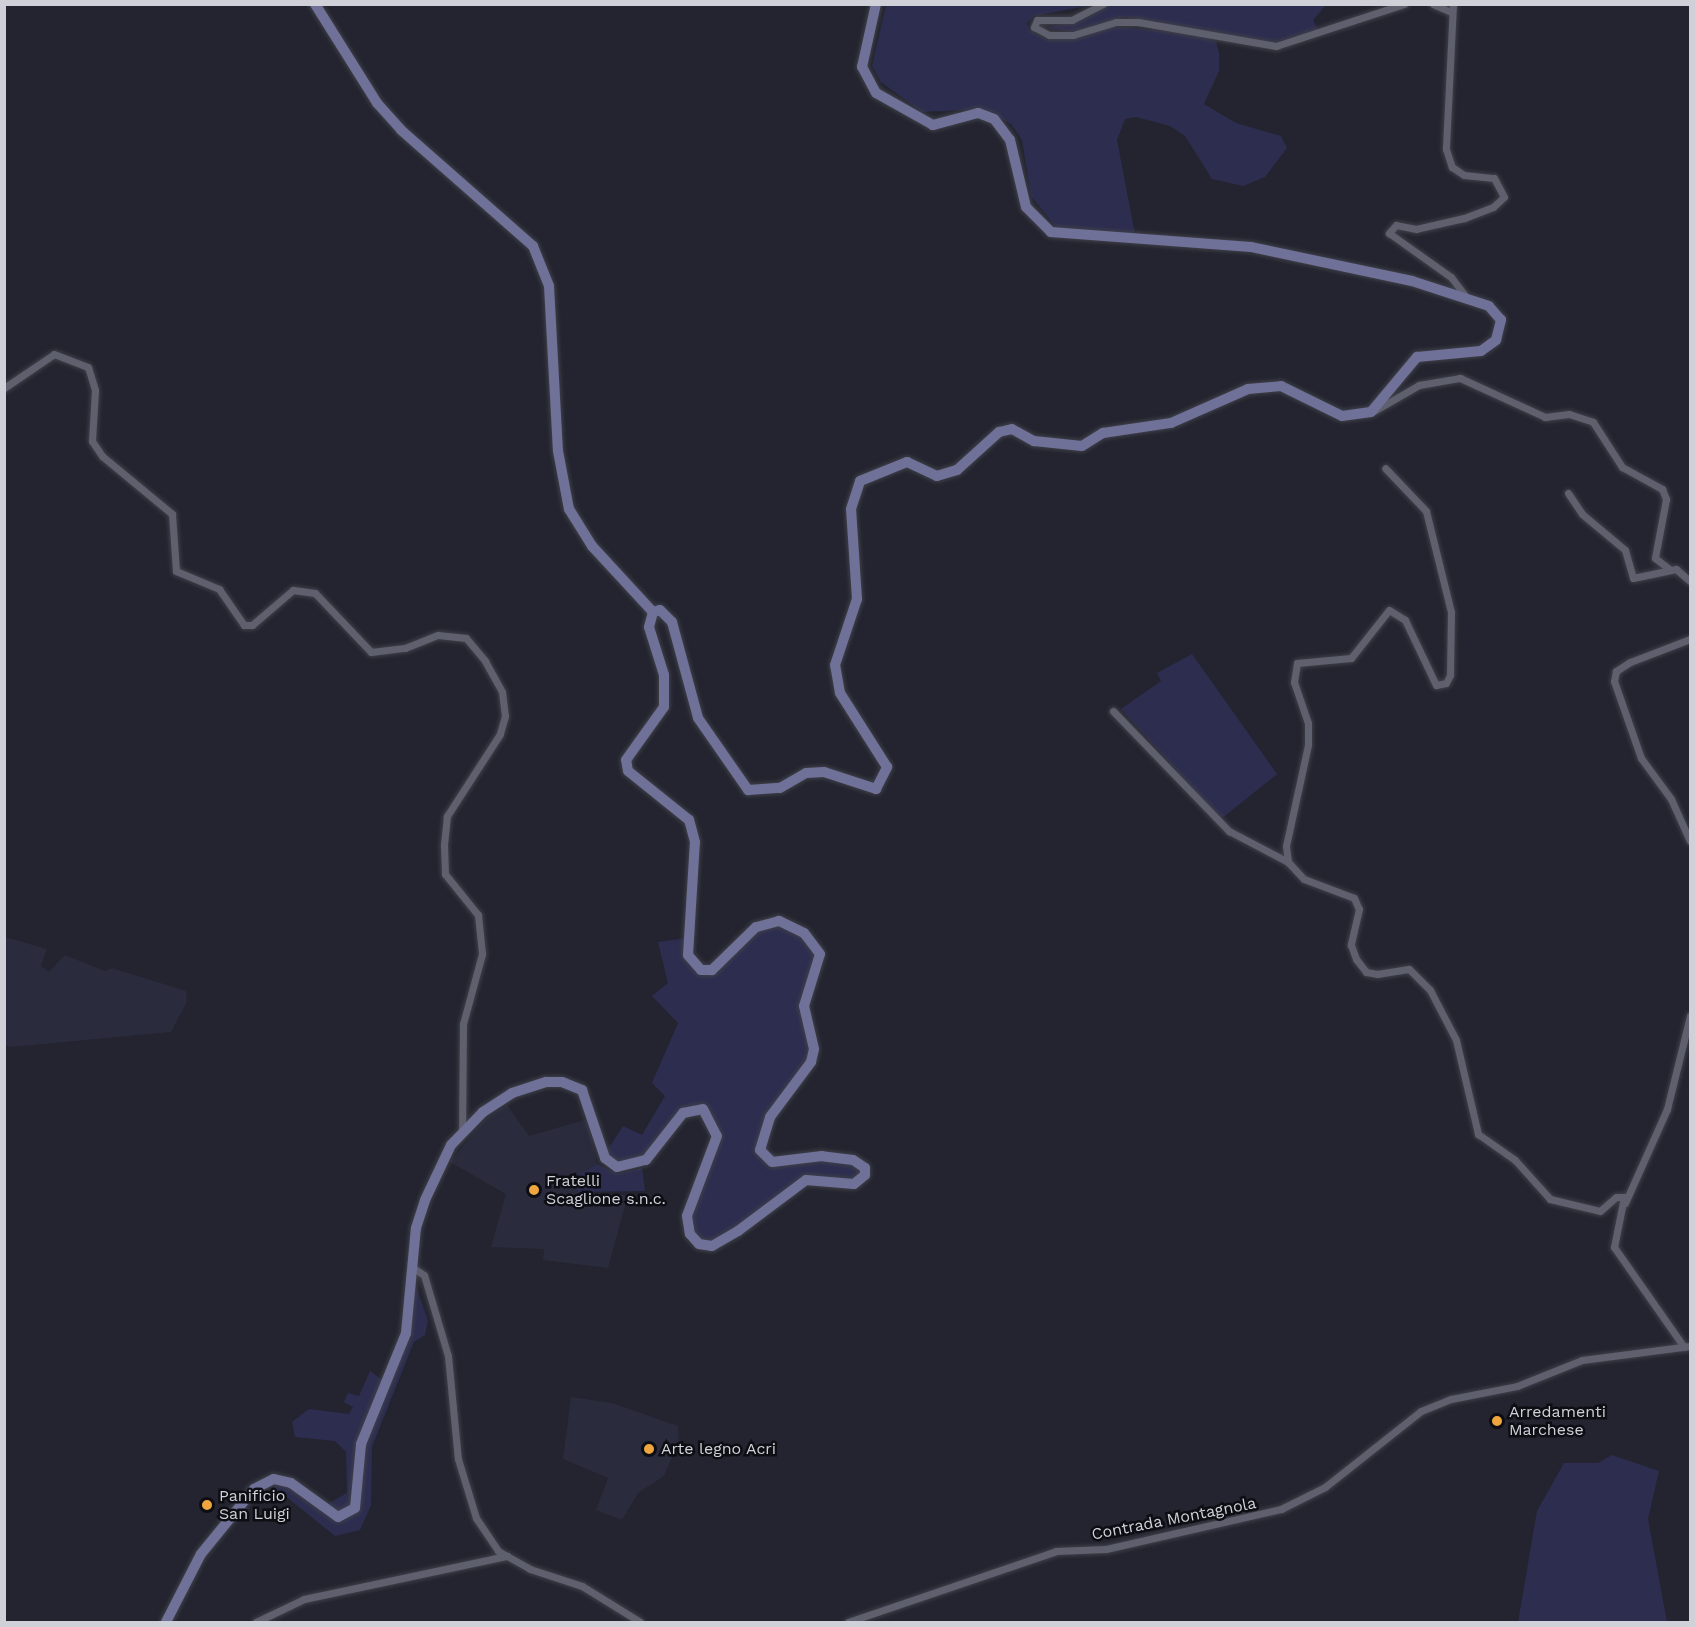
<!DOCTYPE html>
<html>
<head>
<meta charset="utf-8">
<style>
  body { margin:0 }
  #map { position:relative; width:1695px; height:1627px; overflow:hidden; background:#23242f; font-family:"Work Sans",sans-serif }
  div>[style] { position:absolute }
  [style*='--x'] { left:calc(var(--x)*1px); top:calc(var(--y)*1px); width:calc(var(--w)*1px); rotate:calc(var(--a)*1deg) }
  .built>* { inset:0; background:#2a2b3c }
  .green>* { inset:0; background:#2d2d50 }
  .roads { filter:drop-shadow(0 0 2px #3f4049) drop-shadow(0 0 2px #3f4049) }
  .street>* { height:7px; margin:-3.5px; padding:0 3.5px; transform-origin:3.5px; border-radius:3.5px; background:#5f606e }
  .secondary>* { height:10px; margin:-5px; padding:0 5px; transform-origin:5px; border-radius:5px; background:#707198 }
  .dots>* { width:16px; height:16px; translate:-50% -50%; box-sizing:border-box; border:3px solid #0d0e13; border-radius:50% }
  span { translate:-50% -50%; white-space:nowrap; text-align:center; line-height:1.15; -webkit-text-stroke:5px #0d0e13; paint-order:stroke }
  .poi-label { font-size:16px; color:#d0d0d8 }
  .left { translate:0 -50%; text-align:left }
  .street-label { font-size:16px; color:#d0d0d8 }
  .frame { position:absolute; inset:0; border:6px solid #d0d0d8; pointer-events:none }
</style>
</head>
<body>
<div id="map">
  <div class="built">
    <div style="clip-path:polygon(5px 937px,47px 949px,41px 966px,49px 972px,65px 955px,105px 971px,112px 968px,186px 991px,187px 1002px,171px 1032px,11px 1047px,5px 1045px)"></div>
    <div style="clip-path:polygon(507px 1105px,529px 1136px,588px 1119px,597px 1164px,572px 1178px,578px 1192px,628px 1195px,608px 1268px,543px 1260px,544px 1249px,491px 1247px,506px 1194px,450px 1162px,485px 1119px)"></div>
    <div style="clip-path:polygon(571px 1397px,612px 1403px,678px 1426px,679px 1441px,664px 1476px,638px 1493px,622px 1520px,596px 1510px,608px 1478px,563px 1459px)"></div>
  </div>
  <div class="green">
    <div style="clip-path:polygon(886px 5px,1092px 5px,1034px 16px,1027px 23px,1029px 30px,1048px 40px,1116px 27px,1198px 34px,1216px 42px,1219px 53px,1219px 71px,1204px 104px,1236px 123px,1281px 136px,1287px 148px,1265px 177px,1243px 186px,1212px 179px,1185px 136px,1170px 126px,1136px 117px,1125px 119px,1117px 140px,1135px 234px,1056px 227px,1031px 196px,1022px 140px,1011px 124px,984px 109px,922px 112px,881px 82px,872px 66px)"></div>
    <div style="clip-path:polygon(1110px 5px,1326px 5px,1313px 20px,1319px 31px,1273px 43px,1125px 17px,1073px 32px,1046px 28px,1085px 19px)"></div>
    <div style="clip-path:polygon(1192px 654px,1277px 774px,1221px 819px,1121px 709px,1161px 681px,1157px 673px)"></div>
    <div style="clip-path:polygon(791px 925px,820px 954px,807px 993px,814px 1049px,770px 1117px,764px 1157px,860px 1163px,861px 1181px,806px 1180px,712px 1246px,699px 1244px,687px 1216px,713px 1156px,714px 1121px,693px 1108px,658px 1146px,628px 1167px,604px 1155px,623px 1126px,642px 1135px,665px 1096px,652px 1083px,678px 1023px,652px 996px,668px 983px,658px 942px,687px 938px,693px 964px,712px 970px,756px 927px)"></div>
    <div style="clip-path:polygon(597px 1164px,618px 1174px,642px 1168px,645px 1191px,578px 1192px,572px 1178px)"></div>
    <div style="clip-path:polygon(415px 1284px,428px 1320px,425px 1335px,414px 1342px,372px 1447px,371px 1505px,360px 1530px,335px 1536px,288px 1498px,274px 1496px,274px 1479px,322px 1507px,347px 1493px,346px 1452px,335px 1441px,295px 1437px,292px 1422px,309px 1409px,349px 1414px,353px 1407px,344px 1402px,348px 1393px,359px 1396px,370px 1371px,384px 1381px,400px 1356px)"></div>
    <div style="clip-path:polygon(1612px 1455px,1659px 1471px,1648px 1519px,1667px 1622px,1518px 1622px,1537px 1511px,1564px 1463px,1598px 1463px)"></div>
  </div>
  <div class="roads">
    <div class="street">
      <div style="--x:1103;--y:4;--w:35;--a:153"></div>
      <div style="--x:1072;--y:20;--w:35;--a:180"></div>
      <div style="--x:1037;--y:20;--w:8;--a:113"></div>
      <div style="--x:1034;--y:27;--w:17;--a:28"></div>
      <div style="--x:1049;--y:35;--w:24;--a:0"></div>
      <div style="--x:1073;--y:35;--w:45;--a:-16.8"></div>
      <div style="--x:1116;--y:22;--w:22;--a:0"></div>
      <div style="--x:1138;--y:22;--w:140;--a:9.9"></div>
      <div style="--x:1276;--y:46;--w:135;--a:-18.2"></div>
      <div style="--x:1433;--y:4;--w:20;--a:24"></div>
      <div style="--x:1453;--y:4;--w:145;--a:92.8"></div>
      <div style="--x:1446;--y:149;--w:19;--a:72"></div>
      <div style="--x:1452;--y:167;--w:14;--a:34"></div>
      <div style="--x:1464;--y:175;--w:30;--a:6"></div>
      <div style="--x:1494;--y:178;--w:21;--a:62"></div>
      <div style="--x:1504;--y:197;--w:15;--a:138"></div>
      <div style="--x:1493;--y:207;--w:31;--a:159"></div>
      <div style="--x:1464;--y:218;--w:49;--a:167.1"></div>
      <div style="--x:1416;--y:229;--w:20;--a:-169"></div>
      <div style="--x:1396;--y:225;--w:11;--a:131"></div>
      <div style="--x:1389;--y:233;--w:76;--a:35.4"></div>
      <div style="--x:1451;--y:277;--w:25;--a:53"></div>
      <div style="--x:4;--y:388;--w:60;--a:-34.2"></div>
      <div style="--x:54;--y:354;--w:36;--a:21"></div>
      <div style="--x:88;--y:367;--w:24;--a:73"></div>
      <div style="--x:95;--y:390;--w:51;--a:93.4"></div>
      <div style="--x:92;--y:441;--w:18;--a:56"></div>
      <div style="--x:102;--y:456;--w:91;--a:39.6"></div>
      <div style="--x:172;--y:514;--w:57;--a:86"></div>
      <div style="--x:176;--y:571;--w:47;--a:22.7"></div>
      <div style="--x:219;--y:589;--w:44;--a:55.2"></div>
      <div style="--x:244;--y:625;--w:8;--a:0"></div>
      <div style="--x:252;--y:625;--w:54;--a:-40.5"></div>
      <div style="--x:293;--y:590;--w:22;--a:8"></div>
      <div style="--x:315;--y:593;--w:81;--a:46.5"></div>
      <div style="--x:371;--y:652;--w:34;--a:-7"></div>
      <div style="--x:405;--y:648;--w:35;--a:-22"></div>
      <div style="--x:438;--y:635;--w:28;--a:6"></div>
      <div style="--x:466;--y:638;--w:30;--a:50"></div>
      <div style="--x:485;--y:661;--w:35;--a:61"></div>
      <div style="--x:502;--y:692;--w:24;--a:83"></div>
      <div style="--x:505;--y:716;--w:19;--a:106"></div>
      <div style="--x:500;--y:734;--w:98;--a:122.9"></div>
      <div style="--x:447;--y:816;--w:29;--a:96"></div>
      <div style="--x:444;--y:845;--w:29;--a:88"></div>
      <div style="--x:445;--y:874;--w:53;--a:51.2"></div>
      <div style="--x:478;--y:915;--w:39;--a:84"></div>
      <div style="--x:482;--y:954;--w:73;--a:105.2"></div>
      <div style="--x:463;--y:1024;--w:108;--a:90.5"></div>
      <div style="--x:1374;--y:411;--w:52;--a:-30"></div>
      <div style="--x:1419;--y:385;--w:42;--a:-9.7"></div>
      <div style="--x:1460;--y:378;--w:94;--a:24.6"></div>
      <div style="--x:1545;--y:417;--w:24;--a:-7"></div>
      <div style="--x:1569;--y:414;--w:25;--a:18"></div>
      <div style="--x:1593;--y:422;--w:54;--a:57.2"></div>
      <div style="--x:1622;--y:467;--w:46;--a:28.8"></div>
      <div style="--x:1662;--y:489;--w:11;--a:68"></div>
      <div style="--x:1666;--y:499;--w:60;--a:100.6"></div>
      <div style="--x:1655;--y:558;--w:18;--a:38"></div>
      <div style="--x:1568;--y:493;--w:25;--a:56"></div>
      <div style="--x:1582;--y:514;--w:56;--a:39.9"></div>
      <div style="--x:1625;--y:550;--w:29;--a:74"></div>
      <div style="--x:1633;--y:578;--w:44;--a:-11.8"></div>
      <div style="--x:1676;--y:569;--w:18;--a:41"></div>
      <div style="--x:1690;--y:639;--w:64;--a:159"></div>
      <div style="--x:1630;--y:662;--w:17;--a:147"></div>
      <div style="--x:1616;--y:671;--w:10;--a:101"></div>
      <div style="--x:1614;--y:681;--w:82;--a:70.7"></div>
      <div style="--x:1641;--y:758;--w:51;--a:53.8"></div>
      <div style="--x:1671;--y:799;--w:46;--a:65.7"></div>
      <div style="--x:1113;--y:711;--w:167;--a:46"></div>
      <div style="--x:1229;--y:831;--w:67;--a:27.7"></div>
      <div style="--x:1288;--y:862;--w:23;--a:47"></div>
      <div style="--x:1304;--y:879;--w:53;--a:20.8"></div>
      <div style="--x:1354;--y:898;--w:12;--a:66"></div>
      <div style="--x:1359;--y:909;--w:37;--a:103"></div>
      <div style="--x:1351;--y:945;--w:15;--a:70"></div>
      <div style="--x:1356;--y:959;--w:16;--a:52"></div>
      <div style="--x:1366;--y:972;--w:11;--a:10"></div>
      <div style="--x:1377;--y:974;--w:32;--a:-9"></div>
      <div style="--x:1409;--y:969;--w:30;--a:45"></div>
      <div style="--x:1430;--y:990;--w:56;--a:62.5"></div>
      <div style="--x:1456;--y:1040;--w:97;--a:76.8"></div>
      <div style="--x:1478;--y:1134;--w:45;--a:35.1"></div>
      <div style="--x:1515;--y:1160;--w:52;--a:48.1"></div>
      <div style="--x:1550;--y:1199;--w:51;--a:13.5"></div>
      <div style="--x:1600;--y:1211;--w:21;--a:-41"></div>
      <div style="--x:1616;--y:1197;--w:8;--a:0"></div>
      <div style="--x:1624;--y:1197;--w:51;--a:101.3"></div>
      <div style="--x:1614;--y:1247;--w:122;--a:55"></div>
      <div style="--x:1288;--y:862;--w:16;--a:-97"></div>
      <div style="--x:1286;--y:846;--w:103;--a:-77.7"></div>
      <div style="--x:1308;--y:745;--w:22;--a:-90"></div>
      <div style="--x:1308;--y:723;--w:43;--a:-108.9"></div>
      <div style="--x:1294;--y:682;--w:19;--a:-81"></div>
      <div style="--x:1297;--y:663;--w:54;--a:-5.3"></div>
      <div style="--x:1351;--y:658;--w:61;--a:-51.6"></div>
      <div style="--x:1389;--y:610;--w:19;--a:32"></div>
      <div style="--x:1405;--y:620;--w:72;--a:64.5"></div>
      <div style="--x:1436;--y:685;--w:10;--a:-11"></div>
      <div style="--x:1446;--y:683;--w:9;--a:-63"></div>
      <div style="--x:1450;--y:675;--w:63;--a:-89.1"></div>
      <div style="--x:1451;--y:612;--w:104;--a:-103.9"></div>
      <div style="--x:1426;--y:511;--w:59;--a:-133.6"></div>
      <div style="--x:1625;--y:1203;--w:103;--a:-65.9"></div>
      <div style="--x:1667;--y:1109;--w:96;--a:-76.1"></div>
      <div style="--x:412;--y:1267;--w:14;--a:34"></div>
      <div style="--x:424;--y:1275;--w:84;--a:73.5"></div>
      <div style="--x:448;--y:1356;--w:103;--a:84.5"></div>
      <div style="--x:458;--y:1459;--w:62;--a:73"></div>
      <div style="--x:476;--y:1518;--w:40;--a:56"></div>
      <div style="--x:498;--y:1551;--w:37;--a:29"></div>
      <div style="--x:530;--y:1569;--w:55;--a:18.1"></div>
      <div style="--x:582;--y:1586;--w:68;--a:31.8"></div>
      <div style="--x:256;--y:1622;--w:53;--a:-25.6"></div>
      <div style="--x:304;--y:1599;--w:208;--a:-12"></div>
      <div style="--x:848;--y:1622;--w:220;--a:-18.8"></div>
      <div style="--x:1056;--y:1551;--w:50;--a:-2.3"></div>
      <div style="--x:1106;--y:1549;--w:180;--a:-12.9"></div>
      <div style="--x:1281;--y:1509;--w:49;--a:-26.6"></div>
      <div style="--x:1325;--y:1487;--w:122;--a:-38.4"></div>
      <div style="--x:1421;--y:1411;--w:32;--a:-22"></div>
      <div style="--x:1451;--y:1399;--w:67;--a:-11.1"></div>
      <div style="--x:1517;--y:1386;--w:70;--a:-21.8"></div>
      <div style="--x:1582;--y:1360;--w:109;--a:-7.4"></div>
    </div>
    <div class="secondary">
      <div style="--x:315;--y:4;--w:117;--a:57.9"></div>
      <div style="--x:377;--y:103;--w:36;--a:48"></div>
      <div style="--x:401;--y:130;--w:176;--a:41.3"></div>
      <div style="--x:533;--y:246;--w:43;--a:68.2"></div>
      <div style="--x:549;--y:286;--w:165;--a:86.9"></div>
      <div style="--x:558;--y:451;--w:59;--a:79.3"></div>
      <div style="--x:569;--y:509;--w:44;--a:58.1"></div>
      <div style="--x:592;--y:546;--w:90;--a:47.3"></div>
      <div style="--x:653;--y:612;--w:7;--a:-16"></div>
      <div style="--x:660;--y:610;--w:17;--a:45"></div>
      <div style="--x:672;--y:622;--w:99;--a:74.8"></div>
      <div style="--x:698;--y:718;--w:88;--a:55.2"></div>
      <div style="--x:748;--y:790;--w:32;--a:-4"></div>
      <div style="--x:780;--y:788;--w:30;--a:-30"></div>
      <div style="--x:806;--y:773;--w:18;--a:-3"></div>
      <div style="--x:824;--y:772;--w:55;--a:18.1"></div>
      <div style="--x:876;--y:789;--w:25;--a:-63"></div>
      <div style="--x:887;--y:767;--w:88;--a:-122.4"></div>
      <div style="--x:840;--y:693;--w:28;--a:-100"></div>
      <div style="--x:835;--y:665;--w:70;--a:-71.6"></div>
      <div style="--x:857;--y:599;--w:90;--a:-93.8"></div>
      <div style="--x:851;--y:509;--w:29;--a:-72"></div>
      <div style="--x:860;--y:481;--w:51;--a:-22"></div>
      <div style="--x:907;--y:462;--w:33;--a:25"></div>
      <div style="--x:937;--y:476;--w:21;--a:-17"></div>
      <div style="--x:957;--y:470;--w:57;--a:-42.1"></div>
      <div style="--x:999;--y:432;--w:13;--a:-13"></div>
      <div style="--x:1012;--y:429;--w:25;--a:29"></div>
      <div style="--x:1034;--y:441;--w:48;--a:5.9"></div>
      <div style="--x:1082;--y:446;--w:25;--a:-32"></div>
      <div style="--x:1103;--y:433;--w:69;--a:-8.4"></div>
      <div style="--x:1171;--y:423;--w:84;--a:-23.8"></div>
      <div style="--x:1248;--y:389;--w:33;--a:-5"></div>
      <div style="--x:1281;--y:386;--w:68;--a:26.2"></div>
      <div style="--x:1342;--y:416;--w:29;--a:-8"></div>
      <div style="--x:1371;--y:412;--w:72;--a:-50.1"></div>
      <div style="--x:1417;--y:357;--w:64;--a:-5.4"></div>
      <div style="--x:1481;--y:351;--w:19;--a:-36"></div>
      <div style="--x:1496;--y:340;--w:21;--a:-76"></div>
      <div style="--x:1501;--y:320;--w:18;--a:-131"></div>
      <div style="--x:1489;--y:306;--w:81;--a:-162"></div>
      <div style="--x:1412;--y:281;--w:165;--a:-168.1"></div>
      <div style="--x:1251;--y:247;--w:201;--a:-175.7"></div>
      <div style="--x:1051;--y:232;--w:35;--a:-135"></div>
      <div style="--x:1026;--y:207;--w:69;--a:-103.4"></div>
      <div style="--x:1010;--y:140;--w:26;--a:-127"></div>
      <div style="--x:994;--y:119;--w:17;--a:-159"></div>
      <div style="--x:978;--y:113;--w:47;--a:165.1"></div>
      <div style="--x:933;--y:125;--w:65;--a:-150.7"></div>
      <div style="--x:876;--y:93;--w:30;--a:-118"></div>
      <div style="--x:862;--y:67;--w:65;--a:-77.5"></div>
      <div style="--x:166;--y:1622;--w:76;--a:-62.8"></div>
      <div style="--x:201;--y:1554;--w:84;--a:-50.8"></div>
      <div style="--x:254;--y:1489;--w:22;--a:-27"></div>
      <div style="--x:274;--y:1479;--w:17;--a:13"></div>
      <div style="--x:291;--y:1483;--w:58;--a:35.9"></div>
      <div style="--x:338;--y:1517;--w:19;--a:-28"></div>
      <div style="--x:355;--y:1508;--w:64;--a:-84.6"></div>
      <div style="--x:361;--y:1444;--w:120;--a:-67.9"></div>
      <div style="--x:406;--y:1333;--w:105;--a:-84.6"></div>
      <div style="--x:416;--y:1228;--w:29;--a:-72"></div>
      <div style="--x:425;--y:1200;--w:61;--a:-64.7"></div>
      <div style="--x:451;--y:1145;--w:46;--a:-45.9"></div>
      <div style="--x:483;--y:1112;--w:35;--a:-33"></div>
      <div style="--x:512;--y:1093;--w:36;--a:-18"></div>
      <div style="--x:546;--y:1082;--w:16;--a:0"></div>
      <div style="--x:562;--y:1082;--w:22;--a:22"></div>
      <div style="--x:582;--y:1090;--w:72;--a:71.3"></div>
      <div style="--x:605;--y:1158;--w:15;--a:37"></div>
      <div style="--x:617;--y:1167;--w:30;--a:-14"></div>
      <div style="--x:646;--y:1160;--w:60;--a:-51.8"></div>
      <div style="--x:683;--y:1113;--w:20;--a:-11"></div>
      <div style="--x:703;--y:1109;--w:30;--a:63"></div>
      <div style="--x:717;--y:1136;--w:85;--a:110.6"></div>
      <div style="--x:687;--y:1216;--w:18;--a:81"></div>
      <div style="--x:690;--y:1234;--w:13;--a:48"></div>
      <div style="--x:699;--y:1244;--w:13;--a:9"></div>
      <div style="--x:712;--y:1246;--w:30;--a:-30"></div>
      <div style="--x:738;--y:1231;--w:85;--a:-36.9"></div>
      <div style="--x:806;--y:1180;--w:48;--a:4.8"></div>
      <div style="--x:854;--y:1184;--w:14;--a:-39"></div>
      <div style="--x:865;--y:1175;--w:7;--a:-90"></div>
      <div style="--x:865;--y:1168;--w:14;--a:-146"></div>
      <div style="--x:853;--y:1160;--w:31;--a:-173"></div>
      <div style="--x:822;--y:1156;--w:50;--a:173.2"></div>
      <div style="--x:772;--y:1162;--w:17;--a:-135"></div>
      <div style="--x:760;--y:1150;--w:34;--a:-73"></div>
      <div style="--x:770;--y:1117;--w:69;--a:-53.3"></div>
      <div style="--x:811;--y:1062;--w:13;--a:-77"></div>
      <div style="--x:814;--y:1049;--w:44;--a:-103.1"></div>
      <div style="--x:804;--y:1006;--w:54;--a:-72.9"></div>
      <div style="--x:820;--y:954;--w:26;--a:-127"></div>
      <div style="--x:804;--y:933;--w:28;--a:-154"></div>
      <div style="--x:779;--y:921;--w:24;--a:165"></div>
      <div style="--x:756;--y:927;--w:62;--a:135.7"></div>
      <div style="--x:712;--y:970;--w:11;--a:180"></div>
      <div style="--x:701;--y:970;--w:20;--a:-131"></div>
      <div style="--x:688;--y:955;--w:113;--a:-86.5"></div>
      <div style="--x:695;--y:842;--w:23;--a:-105"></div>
      <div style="--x:689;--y:820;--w:78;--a:-141.2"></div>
      <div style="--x:628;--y:771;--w:11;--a:-100"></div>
      <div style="--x:626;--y:760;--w:65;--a:-54.4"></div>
      <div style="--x:664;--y:707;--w:32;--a:-90"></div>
      <div style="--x:664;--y:675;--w:50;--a:-107.4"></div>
      <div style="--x:649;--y:627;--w:16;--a:-75"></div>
    </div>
  </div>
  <div class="dots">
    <div style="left:534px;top:1190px;background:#f0a63e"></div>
    <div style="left:1497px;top:1421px;background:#f0a63e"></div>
    <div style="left:649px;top:1449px;background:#f0a63e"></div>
    <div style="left:207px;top:1505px;background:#f0a63e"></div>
  </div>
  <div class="poi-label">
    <span class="left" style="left:546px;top:1190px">Fratelli<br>Scaglione s.n.c.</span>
    <span class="left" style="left:1509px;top:1421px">Arredamenti<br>Marchese</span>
    <span class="left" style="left:661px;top:1449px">Arte legno Acri</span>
    <span class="left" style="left:219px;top:1505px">Panificio<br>San Luigi</span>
  </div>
  <div class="street-label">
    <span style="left:1174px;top:1519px;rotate:-11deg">Contrada Montagnola</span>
  </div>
  <div class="frame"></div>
</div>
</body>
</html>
